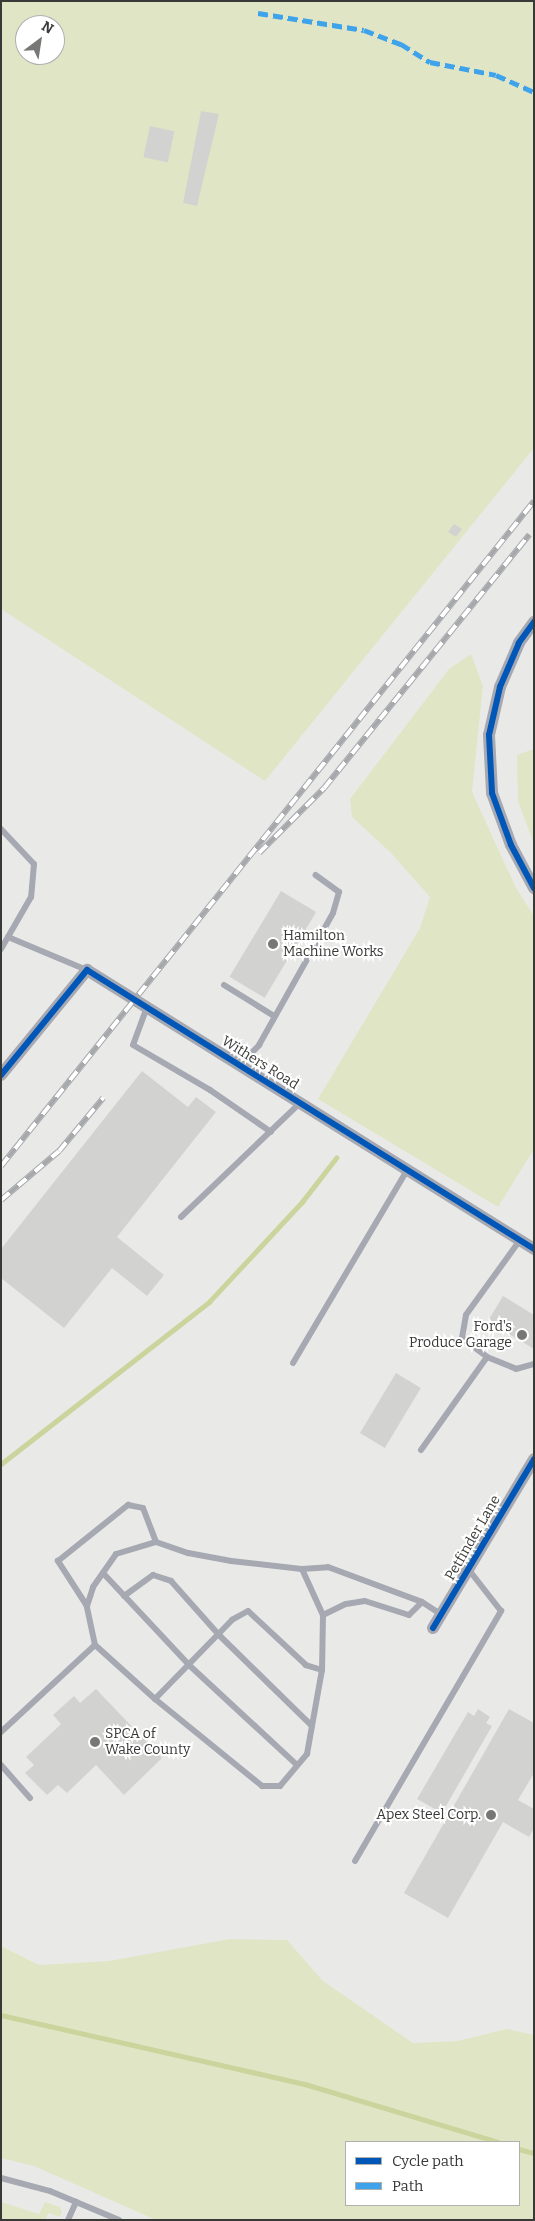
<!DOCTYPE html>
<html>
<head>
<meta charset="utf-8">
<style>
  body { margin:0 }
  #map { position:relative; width:535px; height:2221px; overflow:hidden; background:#e9eae8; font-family:Bitter,serif }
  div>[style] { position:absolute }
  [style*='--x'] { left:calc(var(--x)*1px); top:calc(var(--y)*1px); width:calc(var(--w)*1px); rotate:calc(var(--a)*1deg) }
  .green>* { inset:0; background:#e0e6c5 }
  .stream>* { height:4.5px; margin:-2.25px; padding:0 2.25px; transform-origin:2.25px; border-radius:2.25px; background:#cbd49c }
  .building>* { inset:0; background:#d2d3d1; transform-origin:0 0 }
  .lane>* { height:6px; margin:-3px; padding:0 3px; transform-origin:3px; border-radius:3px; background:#a7a9b2 }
  .street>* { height:12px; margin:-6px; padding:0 6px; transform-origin:6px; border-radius:6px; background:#a7a9b2 }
  .rail>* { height:5.5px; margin-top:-2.75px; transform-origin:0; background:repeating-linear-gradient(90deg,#fff 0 11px,#a6a8ac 0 22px); box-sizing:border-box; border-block:1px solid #a6a8ac }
  .quiet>* { height:5px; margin-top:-2.5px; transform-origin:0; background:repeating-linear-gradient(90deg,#3fa3ec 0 10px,transparent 0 15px) }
  .cycleway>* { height:6px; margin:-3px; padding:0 3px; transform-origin:3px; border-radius:3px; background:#0057b8 }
  .dots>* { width:14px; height:14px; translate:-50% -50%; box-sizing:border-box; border:2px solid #fff; border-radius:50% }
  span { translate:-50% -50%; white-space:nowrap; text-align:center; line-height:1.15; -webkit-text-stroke:4px #fff; paint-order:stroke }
  .poi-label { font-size:14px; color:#393938 }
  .left { translate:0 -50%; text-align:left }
  .right { translate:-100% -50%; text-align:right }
  .street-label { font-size:14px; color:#393938 }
  .frame { position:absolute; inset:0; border:2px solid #393938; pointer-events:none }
  .legend { position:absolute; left:345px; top:2141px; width:175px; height:65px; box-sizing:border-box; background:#fff; border:1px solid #b0b0af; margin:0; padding:6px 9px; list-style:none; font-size:15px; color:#393938 }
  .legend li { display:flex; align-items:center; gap:10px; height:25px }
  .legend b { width:25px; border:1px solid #b0b0af }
  .north { position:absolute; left:15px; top:15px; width:50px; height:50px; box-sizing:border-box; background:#fff; border:1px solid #b0b0af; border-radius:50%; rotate:31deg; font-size:14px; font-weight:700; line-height:20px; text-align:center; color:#393938 }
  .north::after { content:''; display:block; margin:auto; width:18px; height:22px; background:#777776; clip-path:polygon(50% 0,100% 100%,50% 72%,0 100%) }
</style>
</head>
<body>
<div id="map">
  <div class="green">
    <div style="clip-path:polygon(evenodd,1px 1px,534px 1px,534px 448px,265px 781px,1px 609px,1px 1px,25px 25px,55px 25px,55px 55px,25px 55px,25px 25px)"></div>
    <div style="clip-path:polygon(471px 654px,483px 686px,472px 792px,516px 888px,534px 916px,534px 1149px,498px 1207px,318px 1099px,420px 928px,430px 897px,390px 852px,352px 817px,350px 799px,449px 669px)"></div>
    <div style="clip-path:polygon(534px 749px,534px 844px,518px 801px,517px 755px)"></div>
    <div style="clip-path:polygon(evenodd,230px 1939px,287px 1940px,323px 1981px,413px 2043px,457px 2041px,507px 2029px,534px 2035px,534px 2220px,156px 2220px,34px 2166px,1px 2158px,1px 1946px,39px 1965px,109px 1961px,230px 1939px,519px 2142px,519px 2205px,346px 2205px,346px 2142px,519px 2142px)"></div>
    <div style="clip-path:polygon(1px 2202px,39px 2214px,45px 2202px,60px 2207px,62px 2213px,59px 2217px,49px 2213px,45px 2220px,1px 2220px)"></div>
  </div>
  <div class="stream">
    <div style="--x:1;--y:1464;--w:264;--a:-37.9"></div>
    <div style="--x:209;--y:1302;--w:137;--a:-47.1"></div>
    <div style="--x:302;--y:1202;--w:56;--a:-52.3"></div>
    <div style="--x:1;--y:2015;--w:312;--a:12.8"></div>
    <div style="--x:305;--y:2084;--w:202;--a:16.7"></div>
    <div style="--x:519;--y:2149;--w:16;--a:15"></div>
  </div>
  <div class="building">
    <div style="clip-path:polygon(201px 111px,219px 114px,197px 206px,183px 203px)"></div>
    <div style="left:150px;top:126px;width:25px;height:32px;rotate:12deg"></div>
    <div style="clip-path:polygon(454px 524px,462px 529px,456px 537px,448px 532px)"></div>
    <div style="left:281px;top:891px;width:41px;height:100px;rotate:31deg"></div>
    <div style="clip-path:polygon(142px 1071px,188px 1107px,196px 1097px,216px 1112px,117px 1237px,164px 1275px,147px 1296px,112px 1268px,64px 1328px,1px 1278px,1px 1249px)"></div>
    <div style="clip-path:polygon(503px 1296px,534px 1315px,534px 1349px,488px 1321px)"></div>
    <div style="left:396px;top:1373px;width:29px;height:70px;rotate:31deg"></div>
    <div style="clip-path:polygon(96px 1689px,162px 1758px,124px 1795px,96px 1765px,67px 1793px,58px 1785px,47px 1795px,25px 1773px,34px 1765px,26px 1757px,61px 1724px,53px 1715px,74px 1696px,80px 1703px)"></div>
    <div style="clip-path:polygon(478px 1709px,490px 1717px,486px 1723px,492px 1726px,442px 1813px,417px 1799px,468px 1712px,474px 1716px)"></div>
    <div style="clip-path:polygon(509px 1709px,534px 1723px,534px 1773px,518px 1800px,534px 1809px,534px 1828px,529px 1837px,503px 1822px,448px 1918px,404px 1893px)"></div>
  </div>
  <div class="lane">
    <div style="--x:1;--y:829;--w:48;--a:46.7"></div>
    <div style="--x:34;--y:864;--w:33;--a:95"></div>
    <div style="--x:31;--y:897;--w:60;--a:120"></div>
    <div style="--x:8;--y:937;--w:86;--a:22.7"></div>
    <div style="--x:224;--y:985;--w:59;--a:31.8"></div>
    <div style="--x:147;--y:1007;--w:40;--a:110.2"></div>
    <div style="--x:133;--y:1045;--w:89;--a:30.3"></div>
    <div style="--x:210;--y:1090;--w:74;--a:34.5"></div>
    <div style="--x:240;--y:1065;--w:28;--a:-46"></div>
    <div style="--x:259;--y:1045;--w:151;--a:-60.7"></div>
    <div style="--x:333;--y:913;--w:22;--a:-74"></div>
    <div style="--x:339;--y:892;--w:29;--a:-144"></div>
    <div style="--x:181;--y:1217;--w:165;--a:-43.8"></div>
    <div style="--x:520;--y:1240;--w:92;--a:125.8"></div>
    <div style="--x:466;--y:1315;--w:23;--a:100"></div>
    <div style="--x:462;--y:1338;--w:31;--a:37"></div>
    <div style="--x:487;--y:1357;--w:31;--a:22"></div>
    <div style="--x:516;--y:1369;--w:19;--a:-16"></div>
    <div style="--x:293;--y:1363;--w:224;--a:-59.4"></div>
    <div style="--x:421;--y:1450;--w:114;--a:-54.6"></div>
    <div style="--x:302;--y:1569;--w:51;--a:65.5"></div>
    <div style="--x:323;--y:1615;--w:55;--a:91"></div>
    <div style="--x:103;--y:1573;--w:126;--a:46.9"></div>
    <div style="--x:189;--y:1665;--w:147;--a:42.8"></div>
    <div style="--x:124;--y:1596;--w:36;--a:-36"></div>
    <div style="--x:153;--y:1575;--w:19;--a:18"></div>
    <div style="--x:171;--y:1581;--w:72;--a:48.4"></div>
    <div style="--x:219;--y:1635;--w:130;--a:44.4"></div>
    <div style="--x:87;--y:1606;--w:54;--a:-122.8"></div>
    <div style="--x:58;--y:1561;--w:90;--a:-38.7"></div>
    <div style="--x:128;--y:1505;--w:15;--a:11"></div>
    <div style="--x:143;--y:1508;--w:36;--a:69"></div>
    <div style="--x:323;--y:1615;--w:25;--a:-26"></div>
    <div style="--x:346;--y:1604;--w:19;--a:-9"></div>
    <div style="--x:365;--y:1601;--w:46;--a:17.7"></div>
    <div style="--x:409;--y:1615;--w:18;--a:-45"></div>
    <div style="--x:155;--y:1699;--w:138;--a:39.1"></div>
    <div style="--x:262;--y:1786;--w:18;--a:0"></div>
    <div style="--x:280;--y:1786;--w:42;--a:-49.8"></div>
    <div style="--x:307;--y:1754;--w:85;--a:-79.9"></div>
    <div style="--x:322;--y:1670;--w:17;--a:-163"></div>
    <div style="--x:306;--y:1665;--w:79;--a:-137"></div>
    <div style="--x:248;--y:1611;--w:18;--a:151"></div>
    <div style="--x:232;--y:1620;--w:110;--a:134.3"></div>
    <div style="--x:155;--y:1699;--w:81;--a:-138"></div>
    <div style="--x:95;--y:1645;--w:40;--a:-102"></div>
    <div style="--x:87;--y:1606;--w:20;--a:-72"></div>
    <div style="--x:93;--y:1587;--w:40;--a:-55.1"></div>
    <div style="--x:116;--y:1554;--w:42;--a:-16.7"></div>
    <div style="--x:156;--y:1542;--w:34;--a:19"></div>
    <div style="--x:188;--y:1553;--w:44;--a:10.5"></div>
    <div style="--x:231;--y:1561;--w:71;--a:6.4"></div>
    <div style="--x:302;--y:1569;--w:26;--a:-4"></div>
    <div style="--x:328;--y:1567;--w:100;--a:20.4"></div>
    <div style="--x:422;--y:1602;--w:24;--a:33"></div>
    <div style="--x:1;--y:1732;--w:128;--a:-42.8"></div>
    <div style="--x:1;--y:1765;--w:44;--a:48.7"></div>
    <div style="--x:355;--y:1861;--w:290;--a:-59.7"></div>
    <div style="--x:501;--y:1611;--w:52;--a:-128"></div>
    <div style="--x:1;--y:2178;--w:51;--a:14.9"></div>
    <div style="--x:50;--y:2191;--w:75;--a:22.8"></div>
    <div style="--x:68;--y:2220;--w:20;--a:-66"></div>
  </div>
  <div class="street">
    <div style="--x:534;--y:622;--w:26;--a:126"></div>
    <div style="--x:519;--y:643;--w:48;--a:113.4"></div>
    <div style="--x:500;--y:687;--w:49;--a:102.9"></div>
    <div style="--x:489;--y:735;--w:58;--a:87"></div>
    <div style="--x:492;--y:793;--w:55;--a:69.9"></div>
    <div style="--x:511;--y:845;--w:49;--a:61.9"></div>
    <div style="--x:1;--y:1075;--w:136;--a:-50.7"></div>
    <div style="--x:87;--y:970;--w:527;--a:31.97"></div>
    <div style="--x:433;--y:1628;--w:197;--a:-59.1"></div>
  </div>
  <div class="rail">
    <div style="--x:259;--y:853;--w:92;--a:-45"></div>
    <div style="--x:324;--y:788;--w:326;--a:-51"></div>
    <div style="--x:1;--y:1166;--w:852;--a:-51.29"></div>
    <div style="--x:1;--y:1200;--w:76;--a:-40.2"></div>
    <div style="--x:59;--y:1151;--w:69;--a:-50.3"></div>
  </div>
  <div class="quiet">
    <div style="--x:258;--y:13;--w:107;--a:9.1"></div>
    <div style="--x:364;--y:30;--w:40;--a:21"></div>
    <div style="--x:401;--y:44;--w:34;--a:32"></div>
    <div style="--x:430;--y:62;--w:67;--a:11.1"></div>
    <div style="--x:496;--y:75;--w:42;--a:24.1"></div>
  </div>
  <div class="cycleway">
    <div style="--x:534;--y:622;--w:26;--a:126"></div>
    <div style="--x:519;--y:643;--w:48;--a:113.4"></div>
    <div style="--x:500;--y:687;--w:49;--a:102.9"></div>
    <div style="--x:489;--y:735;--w:58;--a:87"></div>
    <div style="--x:492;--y:793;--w:55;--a:69.9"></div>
    <div style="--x:511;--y:845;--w:49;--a:61.9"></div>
    <div style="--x:1;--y:1075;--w:136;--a:-50.7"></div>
    <div style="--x:87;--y:970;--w:527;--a:31.97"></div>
    <div style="--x:433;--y:1628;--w:197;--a:-59.1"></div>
  </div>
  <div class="dots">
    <div style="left:273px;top:944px;background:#777776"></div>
    <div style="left:522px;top:1335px;background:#777776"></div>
    <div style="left:95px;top:1742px;background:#777776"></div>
    <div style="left:491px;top:1815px;background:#777776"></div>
  </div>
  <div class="poi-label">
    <span class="left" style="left:283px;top:944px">Hamilton<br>Machine Works</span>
    <span class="right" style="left:512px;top:1335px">Ford's<br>Produce Garage</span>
    <span class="left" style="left:105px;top:1742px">SPCA of<br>Wake County</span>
    <span class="right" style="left:481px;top:1815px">Apex Steel Corp.</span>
  </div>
  <div class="street-label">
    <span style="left:260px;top:1063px;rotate:32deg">Withers Road</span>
    <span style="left:473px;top:1538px;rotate:-60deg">Petfinder Lane</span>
  </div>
  <div class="frame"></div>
  <ul class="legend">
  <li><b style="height:6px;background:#0057b8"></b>Cycle path</li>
  <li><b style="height:6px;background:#3fa3ec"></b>Path</li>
  </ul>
  <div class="north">N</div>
</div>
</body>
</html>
